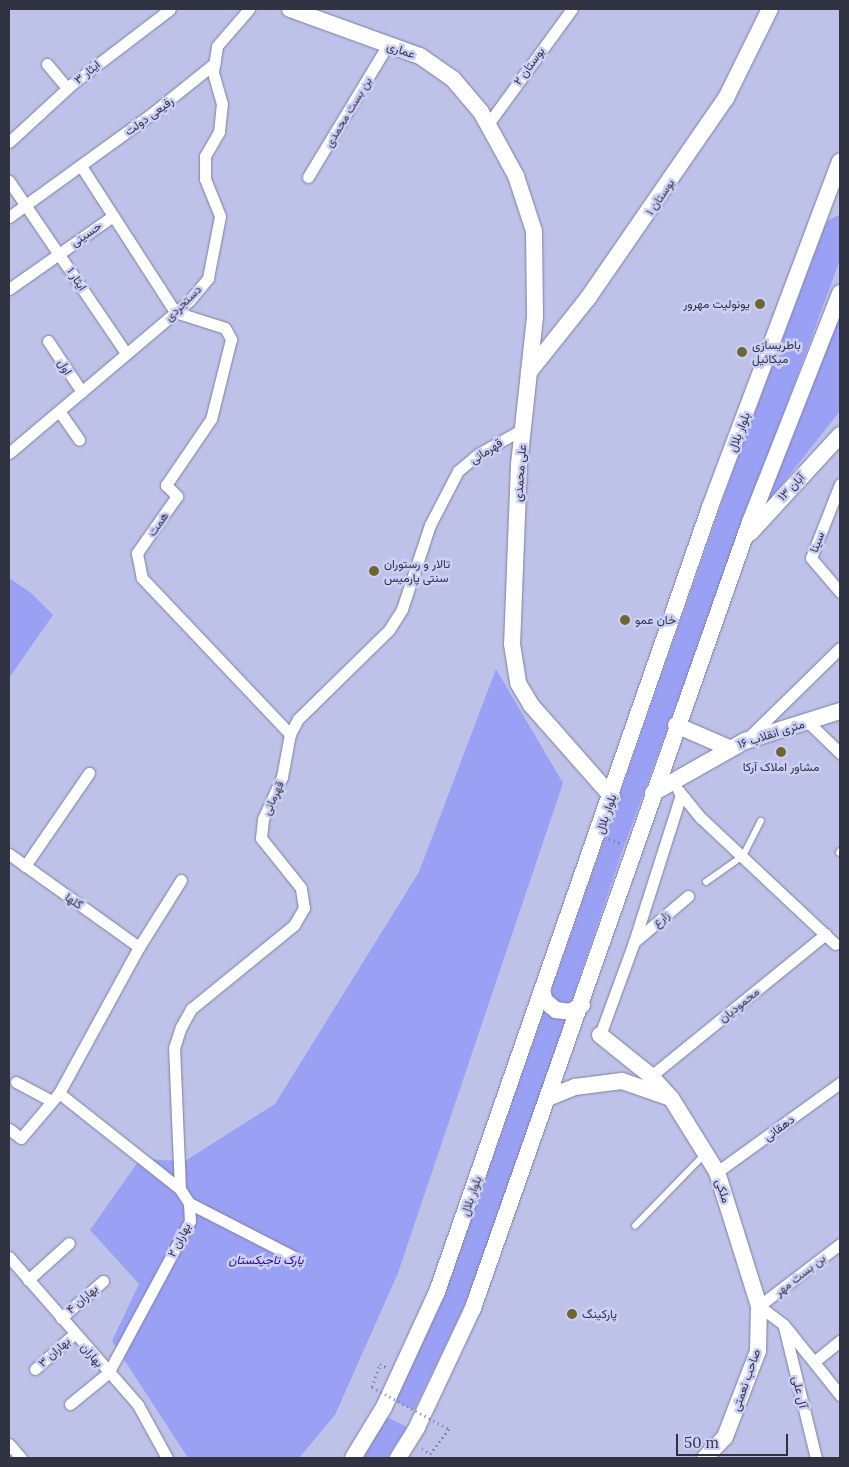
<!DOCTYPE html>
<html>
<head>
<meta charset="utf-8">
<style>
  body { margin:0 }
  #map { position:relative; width:849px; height:1467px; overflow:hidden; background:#bec2e8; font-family:Lora,Vazirmatn,serif }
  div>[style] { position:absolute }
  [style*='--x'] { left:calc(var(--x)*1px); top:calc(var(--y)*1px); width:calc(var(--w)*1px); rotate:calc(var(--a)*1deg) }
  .green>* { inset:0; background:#9aa0f4 }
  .path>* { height:2.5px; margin-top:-1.25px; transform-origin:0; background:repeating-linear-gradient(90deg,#777a94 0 1px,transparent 0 5px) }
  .roads { filter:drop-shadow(0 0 1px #7b7fa2) drop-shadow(0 0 1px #7b7fa2) }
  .lane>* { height:5.5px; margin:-2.75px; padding:0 2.75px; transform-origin:2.75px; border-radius:2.75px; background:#fff }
  .street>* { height:11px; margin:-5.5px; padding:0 5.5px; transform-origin:5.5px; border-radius:5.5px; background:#fff }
  .secondary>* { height:16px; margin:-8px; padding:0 8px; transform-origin:8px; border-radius:8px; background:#fff }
  .path-bridge>* { height:2.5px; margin-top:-1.25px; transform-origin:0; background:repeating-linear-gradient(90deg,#777a94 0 1px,transparent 0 5px) }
  .dots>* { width:14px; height:14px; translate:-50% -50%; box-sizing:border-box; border:2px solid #cbcff5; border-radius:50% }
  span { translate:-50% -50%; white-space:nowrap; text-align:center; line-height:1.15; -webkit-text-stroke:5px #cbcff5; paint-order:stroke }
  .street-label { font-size:12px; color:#313342 }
  .poi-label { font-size:12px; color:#313342 }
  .right { translate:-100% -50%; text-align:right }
  .left { translate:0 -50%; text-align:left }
  .park-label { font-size:12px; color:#2c008f; font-style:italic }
  .frame { position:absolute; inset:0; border:10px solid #313342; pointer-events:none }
  .scale { position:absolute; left:676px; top:1434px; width:112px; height:22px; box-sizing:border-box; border:2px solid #313342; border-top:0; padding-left:6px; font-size:15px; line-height:18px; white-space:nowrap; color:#313342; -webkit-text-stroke:4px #cbcff5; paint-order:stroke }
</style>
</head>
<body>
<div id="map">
  <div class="green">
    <div style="clip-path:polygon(837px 216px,840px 216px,840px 260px,623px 849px,506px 1195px,464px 1307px,414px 1410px,394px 1401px,445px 1295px,736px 462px,827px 221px)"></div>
    <div style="clip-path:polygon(840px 306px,840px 411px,764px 507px)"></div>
    <div style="clip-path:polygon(9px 578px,31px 593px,53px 615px,9px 678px)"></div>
    <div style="clip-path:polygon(496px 669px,563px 783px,398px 1273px,335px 1415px,299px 1458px,188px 1458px,112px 1341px,139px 1284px,90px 1230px,140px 1159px,185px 1161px,275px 1104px,419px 872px)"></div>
    <div style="clip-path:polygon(387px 1417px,407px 1427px,387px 1458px,362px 1458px)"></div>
  </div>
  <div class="path">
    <div style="--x:609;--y:839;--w:12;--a:20"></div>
    <div style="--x:372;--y:1387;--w:24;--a:-71"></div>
    <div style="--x:380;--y:1364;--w:7;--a:27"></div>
    <div style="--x:422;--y:1449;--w:9;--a:32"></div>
    <div style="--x:430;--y:1454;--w:31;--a:-53"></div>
  </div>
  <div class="roads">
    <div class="lane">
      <div style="--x:839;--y:853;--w:2;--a:-63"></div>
      <div style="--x:706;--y:882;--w:45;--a:-35.1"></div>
      <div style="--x:743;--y:856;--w:39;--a:-63"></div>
      <div style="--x:635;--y:1226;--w:99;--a:-45.8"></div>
    </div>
    <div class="street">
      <div style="--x:47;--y:64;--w:31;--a:50"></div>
      <div style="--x:488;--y:124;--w:142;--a:-53.9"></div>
      <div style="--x:9;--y:142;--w:86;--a:-42.6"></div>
      <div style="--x:72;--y:84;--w:123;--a:-37.4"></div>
      <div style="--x:81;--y:166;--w:174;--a:57.2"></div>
      <div style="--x:175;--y:312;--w:52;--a:17.7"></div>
      <div style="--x:225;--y:328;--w:13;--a:61"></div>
      <div style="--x:231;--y:339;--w:82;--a:104"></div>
      <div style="--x:211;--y:419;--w:80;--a:124.3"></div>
      <div style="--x:166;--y:485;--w:16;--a:45"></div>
      <div style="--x:177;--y:496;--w:70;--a:125.1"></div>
      <div style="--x:137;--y:553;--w:25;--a:79"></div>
      <div style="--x:142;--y:578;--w:215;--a:46.5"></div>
      <div style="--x:308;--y:177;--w:153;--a:-58.9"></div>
      <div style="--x:9;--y:181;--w:208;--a:55.8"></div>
      <div style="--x:9;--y:217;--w:174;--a:-35.9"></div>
      <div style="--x:150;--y:115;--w:83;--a:-38.7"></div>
      <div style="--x:9;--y:289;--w:127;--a:-35.1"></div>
      <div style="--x:48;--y:341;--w:61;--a:56.3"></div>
      <div style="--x:59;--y:411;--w:35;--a:55"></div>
      <div style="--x:9;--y:453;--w:236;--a:-40.2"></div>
      <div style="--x:189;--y:301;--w:30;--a:-50"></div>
      <div style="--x:208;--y:278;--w:63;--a:-79"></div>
      <div style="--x:220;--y:216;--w:40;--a:-112"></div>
      <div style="--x:205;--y:179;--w:23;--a:-90"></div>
      <div style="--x:205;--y:156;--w:28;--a:-60"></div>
      <div style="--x:219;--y:132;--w:28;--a:-84"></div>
      <div style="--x:222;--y:104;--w:33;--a:-106"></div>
      <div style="--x:213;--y:72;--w:26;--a:-81"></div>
      <div style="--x:217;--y:46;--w:49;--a:-49.1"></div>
      <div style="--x:840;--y:484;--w:79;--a:111.4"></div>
      <div style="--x:811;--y:558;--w:45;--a:49.5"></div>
      <div style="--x:808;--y:722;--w:45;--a:44.1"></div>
      <div style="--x:747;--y:739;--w:130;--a:-44.4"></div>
      <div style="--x:678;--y:790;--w:36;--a:51"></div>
      <div style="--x:701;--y:818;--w:184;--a:43.2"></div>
      <div style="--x:9;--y:854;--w:160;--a:35.6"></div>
      <div style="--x:25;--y:866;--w:113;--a:-55.5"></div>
      <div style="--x:634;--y:942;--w:71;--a:-40.4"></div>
      <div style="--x:600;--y:1035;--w:99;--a:-69.9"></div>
      <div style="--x:634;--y:942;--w:154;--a:-72.3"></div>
      <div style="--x:651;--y:1076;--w:225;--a:-39.1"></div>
      <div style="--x:16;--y:1082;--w:38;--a:28"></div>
      <div style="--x:59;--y:1093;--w:154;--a:38.4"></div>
      <div style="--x:180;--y:1189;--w:17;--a:57"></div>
      <div style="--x:189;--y:1203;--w:18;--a:87"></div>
      <div style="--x:190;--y:1221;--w:173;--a:118.3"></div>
      <div style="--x:108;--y:1373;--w:49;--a:140.8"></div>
      <div style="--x:9;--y:1129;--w:15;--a:37"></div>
      <div style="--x:21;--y:1138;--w:59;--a:-49.8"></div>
      <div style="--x:59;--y:1093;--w:166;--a:-61.3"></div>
      <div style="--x:139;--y:947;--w:79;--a:-57.9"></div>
      <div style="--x:717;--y:1172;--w:152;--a:-35.9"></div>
      <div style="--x:180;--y:1189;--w:141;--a:-92.4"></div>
      <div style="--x:174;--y:1048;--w:22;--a:-72"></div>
      <div style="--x:181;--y:1027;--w:21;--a:-61"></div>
      <div style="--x:191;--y:1009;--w:133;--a:-39.2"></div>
      <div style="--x:294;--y:925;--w:20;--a:-60"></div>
      <div style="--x:304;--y:908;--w:20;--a:-99"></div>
      <div style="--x:301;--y:888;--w:64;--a:-128.7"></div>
      <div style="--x:261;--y:838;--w:19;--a:-84"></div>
      <div style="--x:263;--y:819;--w:46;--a:-65.7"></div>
      <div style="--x:282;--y:777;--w:44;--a:-79.5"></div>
      <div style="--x:290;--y:734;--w:17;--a:-62"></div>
      <div style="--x:298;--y:719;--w:127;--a:-44.4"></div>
      <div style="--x:389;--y:630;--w:25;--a:-58"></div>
      <div style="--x:402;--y:609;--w:89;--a:-71.6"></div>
      <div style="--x:430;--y:525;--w:61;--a:-62.6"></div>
      <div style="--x:458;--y:471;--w:26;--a:-40"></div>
      <div style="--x:478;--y:454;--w:51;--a:-29.1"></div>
      <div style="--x:189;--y:1203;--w:118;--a:27.2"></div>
      <div style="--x:840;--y:1244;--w:102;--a:142.6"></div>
      <div style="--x:759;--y:1306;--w:31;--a:37"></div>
      <div style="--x:784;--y:1325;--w:90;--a:51.3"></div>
      <div style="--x:9;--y:1257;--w:196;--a:48.9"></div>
      <div style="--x:138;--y:1405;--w:60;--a:61.3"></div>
      <div style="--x:28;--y:1280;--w:55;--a:-42.1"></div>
      <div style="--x:61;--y:1318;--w:56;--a:-41.4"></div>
      <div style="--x:784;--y:1327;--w:135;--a:76.3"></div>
      <div style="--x:815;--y:1361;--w:32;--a:-39"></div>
      <div style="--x:35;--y:1369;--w:52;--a:-41.9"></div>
      <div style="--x:9;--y:1444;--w:18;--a:49"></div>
    </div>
    <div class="secondary">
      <div style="--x:290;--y:9;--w:138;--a:19.9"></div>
      <div style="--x:420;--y:56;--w:40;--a:34.9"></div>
      <div style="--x:453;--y:79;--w:43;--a:49.7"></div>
      <div style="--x:481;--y:112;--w:73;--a:61.3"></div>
      <div style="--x:516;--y:176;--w:58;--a:71.9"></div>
      <div style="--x:534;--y:231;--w:86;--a:89.3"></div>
      <div style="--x:535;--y:317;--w:148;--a:96.2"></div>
      <div style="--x:519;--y:464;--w:180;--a:92.2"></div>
      <div style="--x:512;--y:644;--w:39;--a:81"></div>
      <div style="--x:518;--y:683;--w:26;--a:59"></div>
      <div style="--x:531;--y:705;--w:123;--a:48.6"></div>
      <div style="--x:529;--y:372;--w:95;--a:-51.4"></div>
      <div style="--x:588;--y:298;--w:243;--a:-55.4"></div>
      <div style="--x:726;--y:98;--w:99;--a:-63.7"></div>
      <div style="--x:750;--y:533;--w:133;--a:-47.4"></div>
      <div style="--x:676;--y:725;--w:58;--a:23.5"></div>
      <div style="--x:653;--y:793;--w:106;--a:-29.5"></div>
      <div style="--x:745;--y:741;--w:100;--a:-17.5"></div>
      <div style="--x:543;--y:993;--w:7;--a:82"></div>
      <div style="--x:544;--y:1000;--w:16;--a:40"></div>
      <div style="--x:556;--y:1010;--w:14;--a:8"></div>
      <div style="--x:570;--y:1012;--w:14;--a:-30"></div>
      <div style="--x:600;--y:1035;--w:65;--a:38.8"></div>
      <div style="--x:651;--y:1076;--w:30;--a:48"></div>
      <div style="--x:671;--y:1098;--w:87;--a:58.1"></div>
      <div style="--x:717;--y:1172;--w:140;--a:72.6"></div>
      <div style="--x:759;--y:1306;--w:45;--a:91.3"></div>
      <div style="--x:758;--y:1351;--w:92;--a:111"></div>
      <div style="--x:725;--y:1437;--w:29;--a:134"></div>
      <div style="--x:550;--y:1097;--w:27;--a:-22"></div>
      <div style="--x:575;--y:1087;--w:47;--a:-7.3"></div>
      <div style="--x:622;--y:1081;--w:49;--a:19.2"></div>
      <div style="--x:353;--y:1458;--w:60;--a:-58.7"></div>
      <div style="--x:384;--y:1407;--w:127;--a:-65.3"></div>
      <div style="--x:437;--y:1292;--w:831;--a:-70.82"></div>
      <div style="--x:710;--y:507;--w:369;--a:-69.4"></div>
      <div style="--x:398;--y:1458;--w:36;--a:-58"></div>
      <div style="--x:417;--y:1427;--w:132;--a:-64.8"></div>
      <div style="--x:473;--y:1308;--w:833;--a:-70.59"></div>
      <div style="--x:750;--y:522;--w:246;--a:-68.5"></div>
    </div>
  </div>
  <div class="path-bridge">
    <div style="--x:372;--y:1387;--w:88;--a:28.6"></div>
  </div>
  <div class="dots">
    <div style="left:760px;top:304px;background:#6e6532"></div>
    <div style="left:742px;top:352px;background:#6e6532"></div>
    <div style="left:374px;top:571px;background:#6e6532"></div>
    <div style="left:625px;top:620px;background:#6e6532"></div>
    <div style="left:781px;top:752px;background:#6e6532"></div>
    <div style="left:572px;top:1314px;background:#6e6532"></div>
  </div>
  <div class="street-label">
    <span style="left:401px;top:50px;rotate:18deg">عماری</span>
    <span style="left:529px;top:66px;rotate:-54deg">بوستان ۲</span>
    <span style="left:87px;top:72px;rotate:-39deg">ایثار ۳</span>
    <span style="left:348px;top:112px;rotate:-59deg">بن بست محمدی</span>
    <span style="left:149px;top:116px;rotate:-36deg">رفیعی دولت</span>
    <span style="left:660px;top:197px;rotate:-56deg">بوستان ۱</span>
    <span style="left:86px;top:234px;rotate:-34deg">حسینی</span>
    <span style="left:77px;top:279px;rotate:57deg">۱ ایثار</span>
    <span style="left:183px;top:303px;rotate:-44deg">دستجردی</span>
    <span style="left:65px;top:367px;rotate:59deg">اول</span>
    <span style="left:739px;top:432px;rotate:-69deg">بلوار بلال</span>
    <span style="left:486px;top:451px;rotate:-33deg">قهرمانی</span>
    <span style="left:520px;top:473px;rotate:-86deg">علی محمدی</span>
    <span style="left:791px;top:487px;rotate:-46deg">۱۳ آبان</span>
    <span style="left:158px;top:524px;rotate:-55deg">همت</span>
    <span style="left:817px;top:542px;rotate:-70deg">سینا</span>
    <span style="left:771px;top:734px;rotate:-18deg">۱۶ متری انقلاب</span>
    <span style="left:273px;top:798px;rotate:-66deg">قهرمانی</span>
    <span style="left:606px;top:814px;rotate:-71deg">بلوار بلال</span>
    <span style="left:74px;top:901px;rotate:35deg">گلها</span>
    <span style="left:661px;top:919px;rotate:-40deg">زارع</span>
    <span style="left:739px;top:1005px;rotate:-39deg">محمودیان</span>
    <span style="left:779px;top:1128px;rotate:-36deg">دهقانی</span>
    <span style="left:723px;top:1191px;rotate:72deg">ملکی</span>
    <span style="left:471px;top:1196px;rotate:-71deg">بلوار بلال</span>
    <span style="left:179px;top:1240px;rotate:-63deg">بهاران ۲</span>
    <span style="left:800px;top:1275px;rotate:-38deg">بن بست مهر</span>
    <span style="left:82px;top:1299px;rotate:-41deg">بهاران ۴</span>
    <span style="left:54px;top:1352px;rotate:-42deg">بهاران ۳</span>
    <span style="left:92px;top:1355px;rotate:49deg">بهاران</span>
    <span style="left:746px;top:1380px;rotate:-71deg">صاحب نعمتی</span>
    <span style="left:800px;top:1392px;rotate:77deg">آل علی</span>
  </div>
  <div class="poi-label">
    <span class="right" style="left:750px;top:304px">یونولیت مهرور</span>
    <span class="left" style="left:752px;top:352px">باطریسازی<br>میکائیل</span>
    <span class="left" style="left:384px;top:571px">تالار و رستوران<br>سنتی پارمیس</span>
    <span class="left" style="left:635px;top:620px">خان عمو</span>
    <span style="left:781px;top:767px">مشاور املاک آرکا</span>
    <span class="left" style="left:582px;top:1314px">پارکینگ</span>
  </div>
  <div class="park-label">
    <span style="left:266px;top:1260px">پارک تاجیکستان</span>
  </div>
  <div class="frame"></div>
  <div class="scale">50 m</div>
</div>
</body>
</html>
